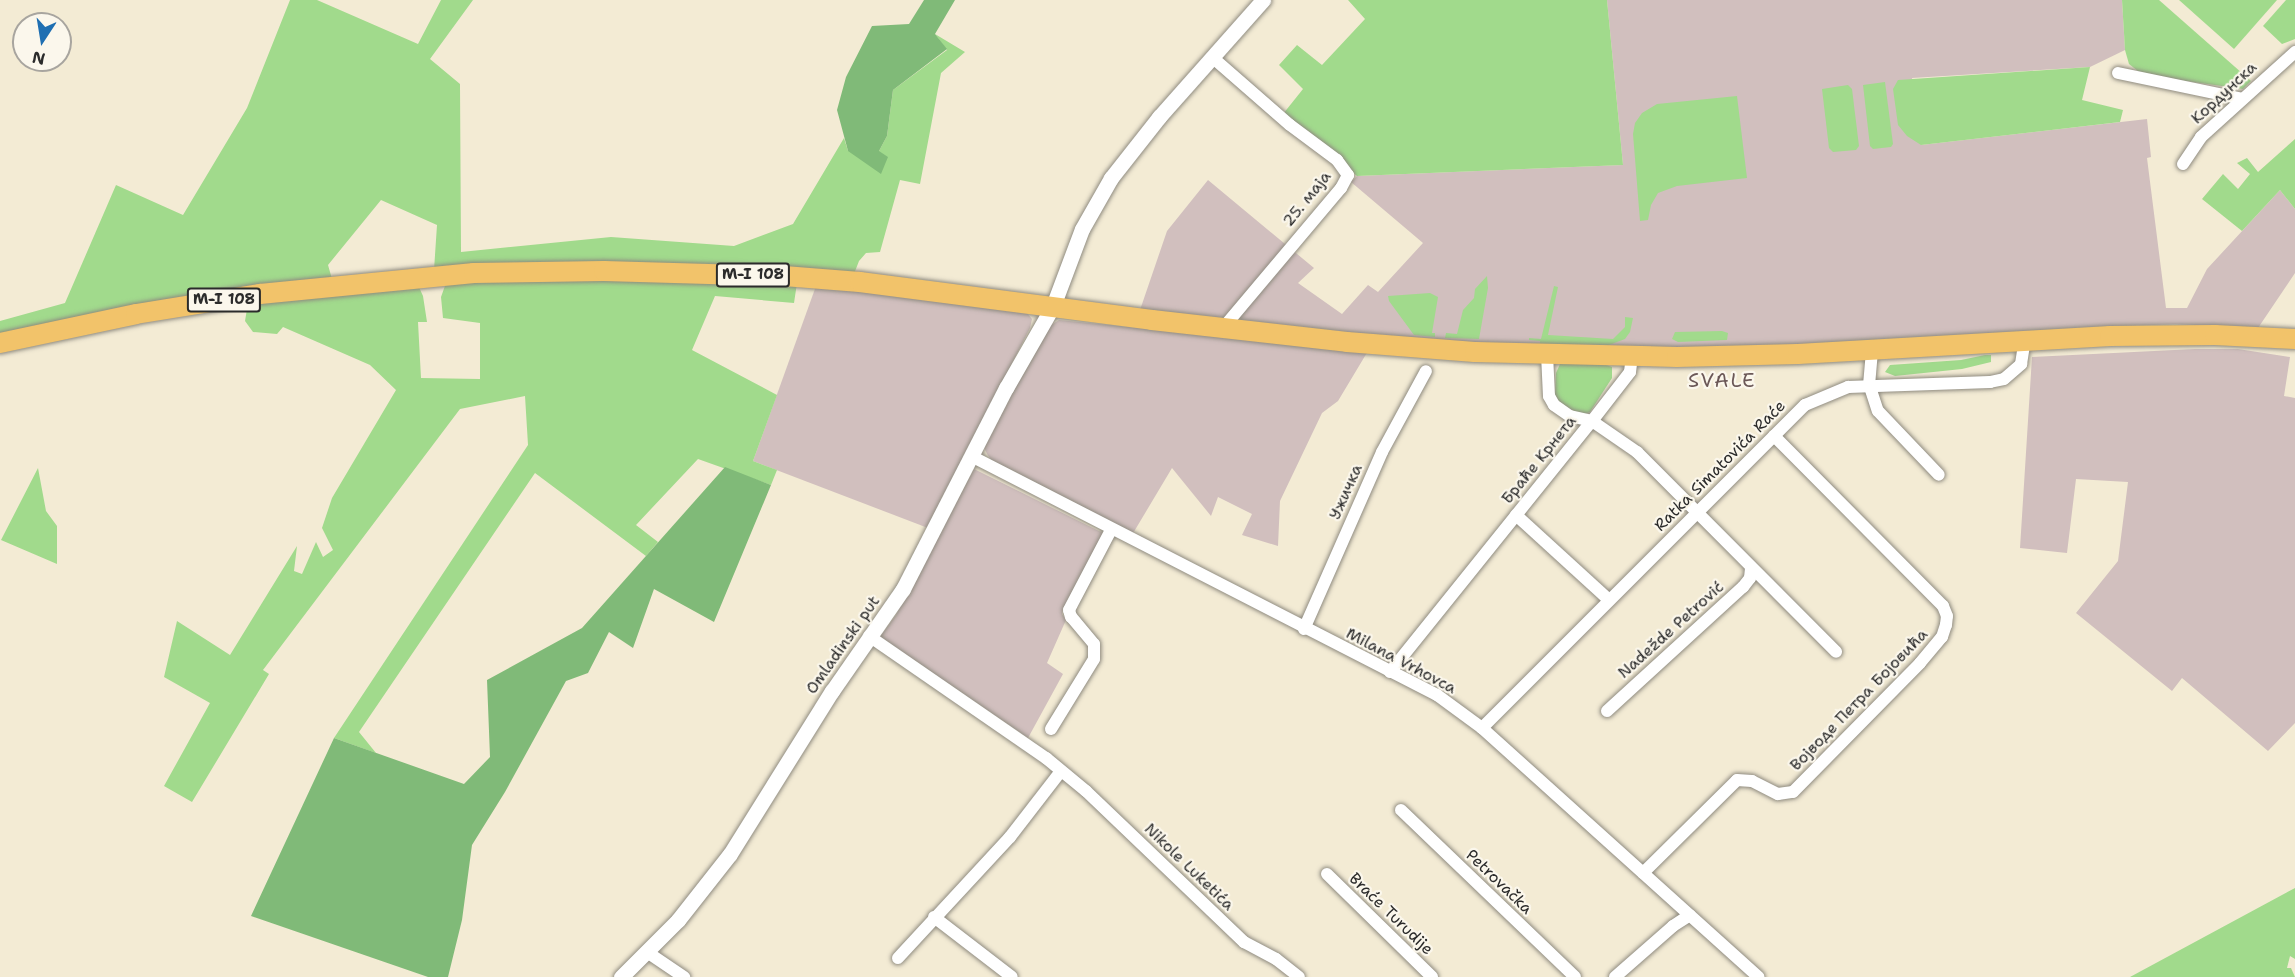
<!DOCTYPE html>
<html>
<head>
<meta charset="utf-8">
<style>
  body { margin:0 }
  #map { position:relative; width:2295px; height:977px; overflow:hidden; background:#f3ebd4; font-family:"Shantell Sans",sans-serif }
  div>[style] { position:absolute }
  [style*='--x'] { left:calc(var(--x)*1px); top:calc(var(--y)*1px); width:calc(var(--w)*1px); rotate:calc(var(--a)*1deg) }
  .industrial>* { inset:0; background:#d1bfbe }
  .green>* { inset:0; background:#a1da8c }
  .forest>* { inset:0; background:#80ba78 }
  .roads { filter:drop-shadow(0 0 2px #8f8b80) drop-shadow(0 0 2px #8f8b80) }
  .minor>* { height:12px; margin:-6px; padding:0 6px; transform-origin:6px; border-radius:6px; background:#fff }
  .tertiary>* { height:15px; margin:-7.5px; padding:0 7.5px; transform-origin:7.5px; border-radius:7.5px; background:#fff }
  .primary>* { height:20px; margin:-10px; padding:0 10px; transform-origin:10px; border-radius:10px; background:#f2c36a }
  span { translate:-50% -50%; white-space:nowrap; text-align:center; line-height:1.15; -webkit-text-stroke:4.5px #fbf7ec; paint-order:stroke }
  .shield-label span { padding:2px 4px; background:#fbf7ec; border:2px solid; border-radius:4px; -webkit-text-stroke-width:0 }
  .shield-label { font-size:15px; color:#2b2b2b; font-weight:700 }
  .street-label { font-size:16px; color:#2b2b2b }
  .quarter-label { font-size:20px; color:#6b5857; letter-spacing:1.5px }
  .north { position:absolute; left:12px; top:12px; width:60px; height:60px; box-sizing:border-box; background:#fbf7ec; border:2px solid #a8a59f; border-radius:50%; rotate:192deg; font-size:16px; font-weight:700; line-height:24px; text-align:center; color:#2b2b2b }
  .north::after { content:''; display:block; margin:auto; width:21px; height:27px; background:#1f6fb2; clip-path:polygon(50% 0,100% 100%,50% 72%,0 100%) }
</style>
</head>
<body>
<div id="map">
  <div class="industrial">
    <div style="clip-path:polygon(1607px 0,2122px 0,2125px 50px,2090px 67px,1912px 78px,1921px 145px,2147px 119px,2151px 157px,2147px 158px,2166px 308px,2187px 308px,2207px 269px,2280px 190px,2295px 209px,2295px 273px,2258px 328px,2175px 324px,2084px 328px,1752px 347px,1628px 350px,1513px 345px,1337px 333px,1140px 310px,1167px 231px,1208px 180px,1314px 268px,1298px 283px,1342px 314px,1368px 285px,1378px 292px,1423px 243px,1351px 182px,1357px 176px,1623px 165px)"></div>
    <div style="clip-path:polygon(816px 286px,1026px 312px,1032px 319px,1030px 328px,928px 528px,753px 461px)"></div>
    <div style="clip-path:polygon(1059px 320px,1368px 351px,1338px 401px,1322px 413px,1280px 501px,1278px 546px,1242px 535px,1252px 514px,1218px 497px,1211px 516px,1172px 468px,1132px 535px,995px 465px,987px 454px,983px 445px,1045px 329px)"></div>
    <div style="clip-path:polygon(2195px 349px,2238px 349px,2290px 357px,2284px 396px,2295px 398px,2295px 723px,2268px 751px,2182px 678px,2172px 691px,2076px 613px,2118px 561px,2128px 482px,2076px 479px,2067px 553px,2020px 548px,2032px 357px)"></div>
    <div style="clip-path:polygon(974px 469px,1103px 533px,1063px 609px,1062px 614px,1066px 620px,1047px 663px,1063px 674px,1028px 738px,880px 637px,896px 615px)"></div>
  </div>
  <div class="green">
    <div style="clip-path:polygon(290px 0,317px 0,418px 44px,441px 0,473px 0,430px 59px,460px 84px,461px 252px,611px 237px,734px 246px,793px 224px,844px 138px,848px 151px,879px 151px,887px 136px,893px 90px,947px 50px,935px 34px,965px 52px,941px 73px,920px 184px,900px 180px,880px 252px,866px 253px,859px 261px,854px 274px,434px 270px,437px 225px,381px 200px,328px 265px,332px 279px,0 336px,0 321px,65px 303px,116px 185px,183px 215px,247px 108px)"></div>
    <div style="clip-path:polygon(1348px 0,1607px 0,1623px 165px,1357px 176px,1283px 114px,1303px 89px,1279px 65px,1297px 45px,1322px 65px,1365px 19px)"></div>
    <div style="clip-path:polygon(2122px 0,2159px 0,2251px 81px,2243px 89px,2143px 75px,2129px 64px,2125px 50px)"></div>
    <div style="clip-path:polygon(2179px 0,2277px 0,2234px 49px)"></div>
    <div style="clip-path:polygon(2286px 0,2295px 0,2295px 39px,2282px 44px,2263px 26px)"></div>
    <div style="clip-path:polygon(2090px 67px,2082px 100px,2123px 110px,2120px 122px,1921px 145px,1907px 136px,1898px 125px,1893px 89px,1898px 80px)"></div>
    <div style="clip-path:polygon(1885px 82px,1893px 144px,1891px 147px,1873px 149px,1870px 146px,1863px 85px)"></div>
    <div style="clip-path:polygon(1848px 85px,1852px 89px,1859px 146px,1856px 150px,1833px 152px,1829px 148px,1822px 89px)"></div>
    <div style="clip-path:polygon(1737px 96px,1747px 178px,1677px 186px,1658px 193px,1651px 205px,1648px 220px,1640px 221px,1633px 134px,1635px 123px,1642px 113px,1657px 104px)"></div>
    <div style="clip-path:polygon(2295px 139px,2295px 209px,2280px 190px,2242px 231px,2202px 199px,2223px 174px,2238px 189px,2250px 174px,2237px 163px,2247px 158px,2258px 172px)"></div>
    <div style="clip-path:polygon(1487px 276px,1488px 288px,1479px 339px,1445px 338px,1446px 333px,1457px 334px,1463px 310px,1474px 298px,1475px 289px)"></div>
    <div style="clip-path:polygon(511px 279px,797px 283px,794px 303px,715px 296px,692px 350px,777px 395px,753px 461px,777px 470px,771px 485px,698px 459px,636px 525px,658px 542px,646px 556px,535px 473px,359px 732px,376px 753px,334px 738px,528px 445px,525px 396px,460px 409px,263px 670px,269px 674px,192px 802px,164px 786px,210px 703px,164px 677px,177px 621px,230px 655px,297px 546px,294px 571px,302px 574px,316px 542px,323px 557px,333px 550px,322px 528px,332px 498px,396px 390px,370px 365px,283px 327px,277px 334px,253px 332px,245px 321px,247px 309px,253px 304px,418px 285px,423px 296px,427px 322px,418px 322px,421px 378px,480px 379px,480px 323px,443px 318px,441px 297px,446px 283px)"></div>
    <div style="clip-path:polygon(1554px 286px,1558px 287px,1548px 335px,1613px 339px,1625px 327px,1625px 317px,1633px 318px,1630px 332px,1625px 339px,1609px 345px,1540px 344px,1540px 341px,1529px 340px,1529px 338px,1541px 339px)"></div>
    <div style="clip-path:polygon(1430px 293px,1438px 297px,1432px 333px,1435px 333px,1435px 337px,1414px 335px,1389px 301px,1388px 296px)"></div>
    <div style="clip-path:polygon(1722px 331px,1728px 333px,1727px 340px,1678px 342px,1672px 339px,1675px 332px)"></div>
    <div style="clip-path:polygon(1985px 355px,1991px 355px,1991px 362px,1962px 369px,1895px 376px,1885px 372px,1890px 365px,1961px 360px)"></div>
    <div style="clip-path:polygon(1560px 364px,1604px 364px,1612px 367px,1612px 378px,1590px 412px,1582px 415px,1558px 403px,1555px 395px,1556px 373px)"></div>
    <div style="clip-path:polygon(38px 468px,46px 511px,57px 526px,57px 564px,1px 540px)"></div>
    <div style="clip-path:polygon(2295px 888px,2295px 959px,2290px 956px,2287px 968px,2291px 968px,2295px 977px,2130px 977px)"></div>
  </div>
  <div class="forest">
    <div style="clip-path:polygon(924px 0,955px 0,935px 34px,947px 49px,893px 90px,887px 136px,879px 151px,888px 157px,881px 174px,848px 151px,837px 110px,846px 77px,872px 26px,909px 24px)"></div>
    <div style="clip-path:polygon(725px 467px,771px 485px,714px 622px,654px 589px,633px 648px,609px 632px,588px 673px,566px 681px,505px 792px,472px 845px,462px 920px,448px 977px,428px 977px,251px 916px,334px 738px,464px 784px,490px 757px,487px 680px,582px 628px)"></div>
  </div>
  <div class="roads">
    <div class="minor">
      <div style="--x:1212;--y:57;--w:103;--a:41.1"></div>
      <div style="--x:1290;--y:125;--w:59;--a:36.7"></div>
      <div style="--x:1337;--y:160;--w:19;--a:54"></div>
      <div style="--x:1348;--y:175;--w:15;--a:118"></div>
      <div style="--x:1341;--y:188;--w:182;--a:130.1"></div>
      <div style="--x:2118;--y:73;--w:127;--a:11.8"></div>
      <div style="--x:2183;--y:164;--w:32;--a:-56"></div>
      <div style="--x:2201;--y:137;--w:127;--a:-42.1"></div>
      <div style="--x:1872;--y:351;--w:33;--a:95"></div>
      <div style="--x:1869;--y:384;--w:28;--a:72"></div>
      <div style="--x:1878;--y:411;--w:88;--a:46.4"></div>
      <div style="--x:1547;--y:354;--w:42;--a:87.3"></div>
      <div style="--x:1549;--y:396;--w:10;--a:61"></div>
      <div style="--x:1554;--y:405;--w:19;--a:35"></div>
      <div style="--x:1570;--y:416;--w:23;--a:13"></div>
      <div style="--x:1592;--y:421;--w:62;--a:-52.2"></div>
      <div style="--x:1630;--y:372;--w:16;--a:-83"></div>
      <div style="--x:971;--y:456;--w:524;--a:27.15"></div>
      <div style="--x:1437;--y:695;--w:56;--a:36.3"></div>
      <div style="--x:1482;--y:728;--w:372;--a:42"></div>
      <div style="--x:1516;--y:515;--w:126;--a:42.4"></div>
      <div style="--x:1304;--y:629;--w:193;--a:-66.2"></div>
      <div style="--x:1382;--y:452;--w:92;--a:-61.5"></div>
      <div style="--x:869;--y:636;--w:215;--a:34.6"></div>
      <div style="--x:1046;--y:758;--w:52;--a:39.5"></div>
      <div style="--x:1086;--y:791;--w:219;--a:43.7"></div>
      <div style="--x:1244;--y:942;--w:36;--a:28"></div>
      <div style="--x:1276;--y:959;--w:29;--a:38"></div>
      <div style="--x:1390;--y:672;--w:322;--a:-51.2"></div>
      <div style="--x:1592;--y:421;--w:55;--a:34.6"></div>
      <div style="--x:1637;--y:452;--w:282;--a:45.1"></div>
      <div style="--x:1607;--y:711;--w:184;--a:-42.4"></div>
      <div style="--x:1743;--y:587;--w:11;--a:-52"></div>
      <div style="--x:1750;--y:578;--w:9;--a:-84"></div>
      <div style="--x:1482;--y:728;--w:457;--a:-45"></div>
      <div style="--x:1805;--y:405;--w:47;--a:-22.7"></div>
      <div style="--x:1848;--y:387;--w:142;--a:-2"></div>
      <div style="--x:1990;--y:382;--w:14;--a:-12"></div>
      <div style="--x:2004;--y:379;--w:23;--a:-41"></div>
      <div style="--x:2021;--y:364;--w:24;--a:-81"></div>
      <div style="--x:1051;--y:729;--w:82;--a:-58.4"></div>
      <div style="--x:1094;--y:659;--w:15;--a:-90"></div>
      <div style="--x:1094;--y:644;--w:35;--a:-130"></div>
      <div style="--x:1071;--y:617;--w:7;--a:-106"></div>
      <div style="--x:1069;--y:610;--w:90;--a:-62.3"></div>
      <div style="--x:1401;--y:810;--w:241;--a:43.8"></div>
      <div style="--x:1643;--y:873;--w:132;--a:-44.7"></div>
      <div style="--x:1737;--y:780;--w:15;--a:4"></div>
      <div style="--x:1752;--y:781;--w:29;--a:27"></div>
      <div style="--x:1778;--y:794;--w:15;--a:-8"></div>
      <div style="--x:1793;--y:792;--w:181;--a:-45.4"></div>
      <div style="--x:1920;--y:663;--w:34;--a:-50"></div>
      <div style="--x:1942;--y:637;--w:13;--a:-72"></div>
      <div style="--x:1946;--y:625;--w:9;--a:-84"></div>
      <div style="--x:1947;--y:616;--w:11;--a:-112"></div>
      <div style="--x:1943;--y:606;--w:240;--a:-134.8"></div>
      <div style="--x:1327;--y:874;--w:147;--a:44.4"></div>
      <div style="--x:934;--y:917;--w:98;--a:37.6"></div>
      <div style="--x:647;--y:952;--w:45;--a:34"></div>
      <div style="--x:898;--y:958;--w:165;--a:-47.2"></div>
      <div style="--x:1010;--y:837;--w:83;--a:-52.3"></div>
      <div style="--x:1615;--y:977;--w:77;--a:-41.3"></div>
      <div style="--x:1673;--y:926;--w:20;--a:-33"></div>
    </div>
    <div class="tertiary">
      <div style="--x:621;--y:977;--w:81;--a:-45"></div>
      <div style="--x:678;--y:920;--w:84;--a:-51.8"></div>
      <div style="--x:730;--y:854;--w:192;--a:-58"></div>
      <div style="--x:832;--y:691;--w:124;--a:-55.2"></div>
      <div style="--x:903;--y:589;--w:226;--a:-62.9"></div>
      <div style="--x:1006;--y:388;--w:95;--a:-60.2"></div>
      <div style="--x:1053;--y:306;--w:82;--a:-69.4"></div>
      <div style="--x:1082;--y:229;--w:59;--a:-60.4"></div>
      <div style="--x:1111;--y:178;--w:78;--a:-51.8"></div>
      <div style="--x:1159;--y:117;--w:157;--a:-48.4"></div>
    </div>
    <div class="primary">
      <div style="--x:0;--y:343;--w:139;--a:-12"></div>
      <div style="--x:136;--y:314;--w:126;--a:-9.2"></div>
      <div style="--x:260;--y:294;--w:215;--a:-5.6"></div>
      <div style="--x:474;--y:273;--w:130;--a:-0.9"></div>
      <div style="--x:604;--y:271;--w:180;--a:1.6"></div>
      <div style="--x:784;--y:276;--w:76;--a:4.5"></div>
      <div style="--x:860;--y:282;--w:294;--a:7.4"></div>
      <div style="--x:1152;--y:320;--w:196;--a:6.4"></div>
      <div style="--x:1347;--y:342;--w:128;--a:4.5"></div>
      <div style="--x:1475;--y:352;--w:202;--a:1.4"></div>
      <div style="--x:1677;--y:357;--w:121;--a:-1.4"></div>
      <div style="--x:1798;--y:354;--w:313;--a:-3.3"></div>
      <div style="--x:2110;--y:336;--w:105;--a:-0.5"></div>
      <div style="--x:2215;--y:335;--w:80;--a:2.9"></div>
    </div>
  </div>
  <div class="shield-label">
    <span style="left:753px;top:275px">M-I 108</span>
    <span style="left:224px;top:300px">M-I 108</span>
  </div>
  <div class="street-label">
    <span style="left:2224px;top:93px;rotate:-43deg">Кордунска</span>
    <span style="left:1307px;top:199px;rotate:-51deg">25. маја</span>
    <span style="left:1539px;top:460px;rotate:-51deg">Браће Крнета</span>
    <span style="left:1720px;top:466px;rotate:-45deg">Ratka Simatovića Raće</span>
    <span style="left:1346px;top:492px;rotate:-66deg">Ужичка</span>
    <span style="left:1671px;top:630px;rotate:-42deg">Nadežde Petrović</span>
    <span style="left:843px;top:645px;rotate:-55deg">Omladinski put</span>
    <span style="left:1401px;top:661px;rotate:28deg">Milana Vrhovca</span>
    <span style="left:1859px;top:700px;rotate:-46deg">Војводе Петра Бојовића</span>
    <span style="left:1189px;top:867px;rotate:44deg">Nikole Luketića</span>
    <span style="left:1499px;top:882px;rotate:44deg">Petrovačka</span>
    <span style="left:1391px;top:914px;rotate:44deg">Braće Turudije</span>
  </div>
  <div class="quarter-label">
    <span style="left:1722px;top:380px">SVALE</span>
  </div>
  <div class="north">N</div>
</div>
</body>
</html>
